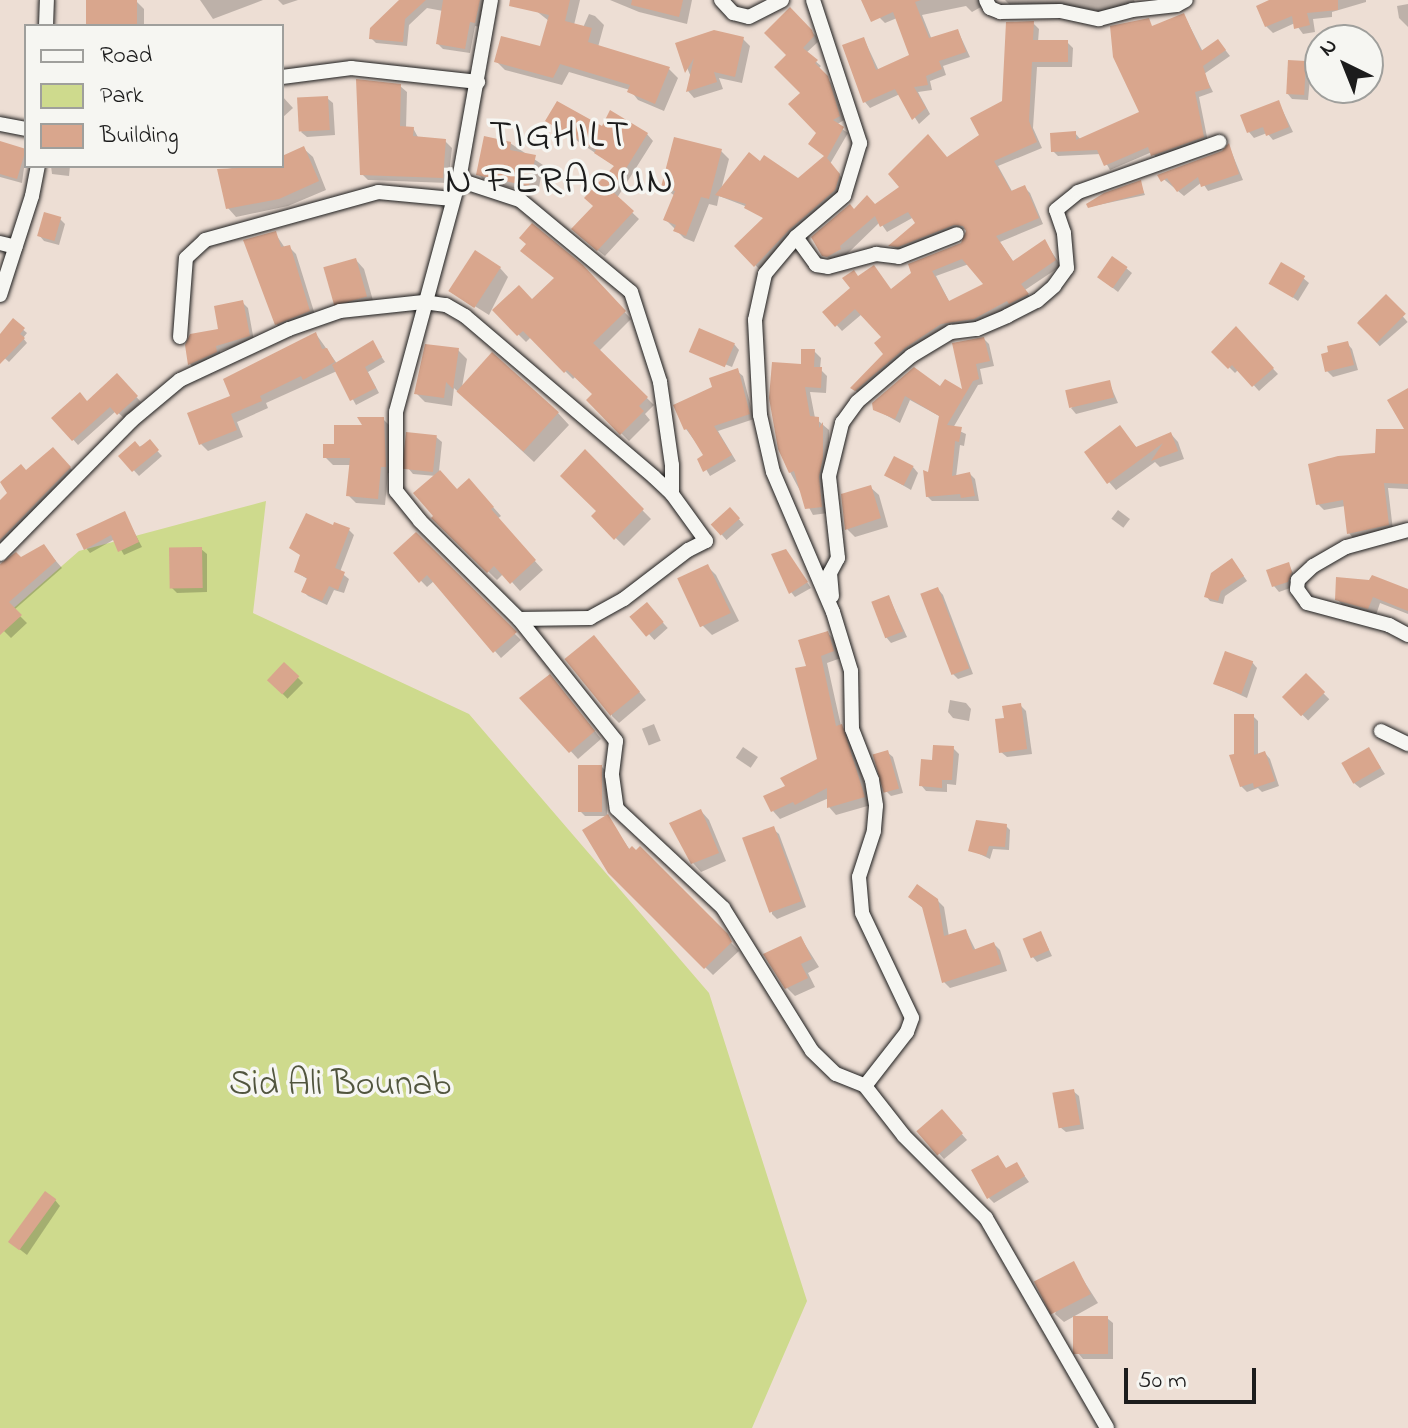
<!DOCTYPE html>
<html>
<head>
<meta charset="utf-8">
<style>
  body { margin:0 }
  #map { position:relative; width:1408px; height:1428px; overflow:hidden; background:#edded4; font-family:"Indie Flower",sans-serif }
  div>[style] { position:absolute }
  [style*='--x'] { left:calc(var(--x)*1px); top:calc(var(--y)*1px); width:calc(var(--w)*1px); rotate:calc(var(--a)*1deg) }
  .green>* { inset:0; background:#ceda8d }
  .shadow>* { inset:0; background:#0003; transform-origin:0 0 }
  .building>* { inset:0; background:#d9a68d; transform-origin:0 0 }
  .roads { filter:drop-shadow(0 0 2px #1c1c1c) drop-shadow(0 0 2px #1c1c1c) }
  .minor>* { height:14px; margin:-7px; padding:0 7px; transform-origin:7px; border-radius:7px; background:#f6f6f2 }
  span { translate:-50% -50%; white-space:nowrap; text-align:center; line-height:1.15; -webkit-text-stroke:7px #f6f6f2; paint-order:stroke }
  .park-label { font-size:36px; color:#51553e }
  .quarter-label { font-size:40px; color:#1c1c1c; letter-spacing:2px }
  .legend { position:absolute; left:24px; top:24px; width:260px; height:144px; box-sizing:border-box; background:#f6f6f2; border:2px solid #9f9f9c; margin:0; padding:10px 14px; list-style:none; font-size:24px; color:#1c1c1c }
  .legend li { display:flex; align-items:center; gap:16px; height:40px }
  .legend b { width:40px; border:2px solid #9f9f9c }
  .north { position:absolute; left:1304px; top:24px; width:80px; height:80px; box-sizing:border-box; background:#f6f6f2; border:2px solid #9f9f9c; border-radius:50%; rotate:317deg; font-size:22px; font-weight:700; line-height:32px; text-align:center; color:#1c1c1c }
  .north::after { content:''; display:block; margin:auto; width:28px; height:36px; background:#1c1c1c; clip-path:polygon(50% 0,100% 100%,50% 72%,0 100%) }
  .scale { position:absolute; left:1124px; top:1368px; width:132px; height:36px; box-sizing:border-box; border:4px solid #1c1c1c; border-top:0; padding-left:10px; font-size:24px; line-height:28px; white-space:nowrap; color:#1c1c1c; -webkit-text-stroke:6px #f6f6f2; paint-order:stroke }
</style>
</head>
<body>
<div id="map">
  <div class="green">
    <div style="clip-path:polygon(266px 501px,253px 613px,469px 714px,709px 993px,807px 1301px,752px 1428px,0 1428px,0 620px,79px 551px)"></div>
  </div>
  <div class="shadow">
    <div style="clip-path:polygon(200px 0,263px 0,213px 19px)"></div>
    <div style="clip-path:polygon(278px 0,298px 0,283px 5px)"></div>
    <div style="clip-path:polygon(402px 0,485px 0,480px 27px,475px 26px,470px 53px,443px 49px,438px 44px,443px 11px,427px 8px,409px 25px,407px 46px,376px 43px,371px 38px)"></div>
    <div style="clip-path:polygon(537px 0,580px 0,574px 25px,582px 30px,589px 14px,595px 16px,604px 25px,598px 47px,669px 69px,678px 78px,664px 111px,638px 100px,630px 90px,569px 72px,562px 85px,505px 70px,496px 61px,542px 49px,549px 21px,535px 10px)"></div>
    <div style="clip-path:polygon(610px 0,692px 0,687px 24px,639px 12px)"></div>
    <div style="clip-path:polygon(881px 0,983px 0,981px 7px,972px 12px,966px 6px,922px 15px,932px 40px,958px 31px,970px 57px,943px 66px,946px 75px,930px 81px,932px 90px,918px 92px,930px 114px,919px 124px,900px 94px,870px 108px,865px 102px,845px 46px,864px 39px,879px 71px,911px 56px,897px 18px,885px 23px,880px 18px)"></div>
    <div style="clip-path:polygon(1005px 0,1134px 0,1136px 5px,1105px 13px,1083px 8px,1012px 7px)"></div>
    <div style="clip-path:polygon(1274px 0,1366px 0,1366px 2px,1332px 12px,1332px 17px,1313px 19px,1315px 32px,1303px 34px,1295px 23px,1273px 33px,1266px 26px)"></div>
    <div style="clip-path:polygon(136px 1px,144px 9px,144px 26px,88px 26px)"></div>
    <div style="clip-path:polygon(1408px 4px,1408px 27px,1399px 18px,1397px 6px)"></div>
    <div style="clip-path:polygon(790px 10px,816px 36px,818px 42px,806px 53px,821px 66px,818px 69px,831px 83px,844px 120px,836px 125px,848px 133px,830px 164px,844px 180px,840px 193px,760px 270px,737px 246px,765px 219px,745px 206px,719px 196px,717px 206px,709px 204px,694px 242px,684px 238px,666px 220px,675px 196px,663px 187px,721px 151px,729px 159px,721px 190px,761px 164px,799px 181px,826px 157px,789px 55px)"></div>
    <div style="clip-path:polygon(1184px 15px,1203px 52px,1223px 47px,1230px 56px,1204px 74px,1213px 92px,1199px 97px,1208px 142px,1157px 159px,1152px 152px,1110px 170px,1101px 154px,1058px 156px,1053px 151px,1075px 133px,1081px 140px,1142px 113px,1177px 89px)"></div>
    <div style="clip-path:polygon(evenodd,1033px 23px,1039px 29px,1038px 42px,1067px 42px,1073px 48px,1072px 67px,1037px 67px,1033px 128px,1042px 148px,998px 166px,1013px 193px,1025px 188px,1030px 193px,1043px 224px,1000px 242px,1014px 263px,1045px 242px,1061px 266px,1025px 290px,1032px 300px,981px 324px,947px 329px,858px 393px,853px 388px,886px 355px,884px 337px,862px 314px,842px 331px,825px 312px,853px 288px,859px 278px,892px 291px,963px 244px,969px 230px,961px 229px,904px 252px,891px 246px,918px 223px,914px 217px,887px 232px,880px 222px,846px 255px,834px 261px,827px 257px,854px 211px,875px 206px,981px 135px,1004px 102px,1033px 23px,969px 264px,986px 285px,950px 303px,936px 276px,969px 264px)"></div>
    <div style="clip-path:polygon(743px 39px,750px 46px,742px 83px,719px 78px,723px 89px,694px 98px,688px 91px,691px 77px,677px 44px)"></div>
    <div style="clip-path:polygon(1305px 63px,1311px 68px,1308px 100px,1292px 99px,1287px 93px)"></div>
    <div style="clip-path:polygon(400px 86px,407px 92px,406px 128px,413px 128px,419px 139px,445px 141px,452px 148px,448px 183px,368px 180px,362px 174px)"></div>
    <div style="clip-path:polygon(282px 96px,293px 108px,282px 118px)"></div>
    <div style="clip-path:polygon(327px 98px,333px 103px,335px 135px,307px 137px,301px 132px)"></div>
    <div style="clip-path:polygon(1279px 103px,1293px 132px,1273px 140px,1267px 133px,1254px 138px,1249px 132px)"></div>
    <div style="clip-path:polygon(548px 121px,647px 134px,653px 141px,617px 198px,639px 219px,605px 256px,580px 236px,616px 167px)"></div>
    <div style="clip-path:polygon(0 143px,26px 153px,22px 183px,0 177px)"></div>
    <div style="clip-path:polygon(510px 143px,543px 165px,538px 193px,487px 183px,478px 174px)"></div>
    <div style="clip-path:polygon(1229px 146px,1243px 180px,1208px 191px,1202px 182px,1184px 196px,1160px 176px,1224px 153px)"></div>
    <div style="clip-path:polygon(304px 149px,313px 157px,326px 190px,288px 206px,236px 217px,228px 208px,219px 171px,241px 166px,255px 169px,282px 166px,282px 158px)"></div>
    <div style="clip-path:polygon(51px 166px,70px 166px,69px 176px,52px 174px)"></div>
    <div style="clip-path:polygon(1140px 183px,1145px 195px,1089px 207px)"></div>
    <div style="clip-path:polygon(60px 219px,65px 224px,59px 245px,44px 241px,39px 235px)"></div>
    <div style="clip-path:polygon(275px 233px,285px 248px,289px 247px,296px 254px,316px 318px,283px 331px,276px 324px)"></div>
    <div style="clip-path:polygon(356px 260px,364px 269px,374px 304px,344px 310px,335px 302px)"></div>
    <div style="clip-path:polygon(582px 267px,631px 319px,599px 351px,654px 405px,645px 414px,650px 420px,629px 441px,588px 400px,594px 394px,576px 376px,573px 379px,531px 337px,526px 342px,495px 311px,533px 301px)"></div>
    <div style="clip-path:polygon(500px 268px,508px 277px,489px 315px,454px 293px)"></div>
    <div style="clip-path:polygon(1126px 268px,1132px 273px,1118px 292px,1105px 282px)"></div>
    <div style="clip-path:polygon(1303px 278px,1309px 283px,1298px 301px,1271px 282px)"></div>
    <div style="left:1386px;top:297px;width:33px;height:37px;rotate:49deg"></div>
    <div style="clip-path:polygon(243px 303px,248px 308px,254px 341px,220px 351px,221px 357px,195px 369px,190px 364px,187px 346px,220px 331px)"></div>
    <div style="clip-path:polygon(13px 321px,27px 333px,23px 338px,27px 343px,9px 362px,0 354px,0 336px)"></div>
    <div style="clip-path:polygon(1236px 329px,1278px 374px,1259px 391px,1239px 369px,1235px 373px,1214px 352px)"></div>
    <div style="clip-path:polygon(316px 334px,338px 365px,372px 343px,385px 362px,368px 372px,379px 393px,356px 405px,337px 371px,266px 403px,268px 408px,237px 422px,243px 437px,208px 451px,201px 444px,233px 397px)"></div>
    <div style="clip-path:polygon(984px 339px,989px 344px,994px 366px,980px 369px,983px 384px,978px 385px,953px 428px,966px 434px,964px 446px,960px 445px,956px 477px,970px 474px,975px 479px,979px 501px,932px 501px,927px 496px,941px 417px,910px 400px,900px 423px,875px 409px,914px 369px,941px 389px,965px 393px)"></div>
    <div style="clip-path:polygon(1347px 343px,1352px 349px,1358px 370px,1333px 377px,1327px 371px)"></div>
    <div style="clip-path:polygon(734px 344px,739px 350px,732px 367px,692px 351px)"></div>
    <div style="clip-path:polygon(458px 350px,467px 359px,462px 387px,558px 413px,569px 425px,534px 462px,454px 388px,452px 406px,425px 402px,416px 393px)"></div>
    <div style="clip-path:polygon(814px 351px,821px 358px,820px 369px,827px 376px,826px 393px,810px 392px,815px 418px,829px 430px,829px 464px,828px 513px,813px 515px,790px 472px,803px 366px)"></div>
    <div style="clip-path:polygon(737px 371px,743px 376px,754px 419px,718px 431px,736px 461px,710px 476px,700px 459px,706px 456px,686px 429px,714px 388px)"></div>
    <div style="clip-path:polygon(117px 376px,141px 402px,124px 418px,116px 411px,78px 445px,54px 418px,87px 403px)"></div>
    <div style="clip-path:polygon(1109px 382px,1118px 403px,1076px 414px,1071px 408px)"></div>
    <div style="clip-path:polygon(1408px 390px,1408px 489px,1388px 488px,1393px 530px,1354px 539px,1349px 533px,1345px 506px,1324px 510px,1318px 504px,1408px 431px)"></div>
    <div style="clip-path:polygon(383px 419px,390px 426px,393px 474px,388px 473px,385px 505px,356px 503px,349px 496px,351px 465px,333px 465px,325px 457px,365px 427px)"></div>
    <div style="clip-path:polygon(1120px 428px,1137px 448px,1171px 434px,1178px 442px,1184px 459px,1160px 467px,1155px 462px,1116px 490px,1109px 482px)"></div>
    <div style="clip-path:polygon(436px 437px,442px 442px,439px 471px,457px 491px,477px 489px,501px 516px,497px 519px,543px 570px,520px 591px,504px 573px,497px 580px,434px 518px,436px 476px,413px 474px,408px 468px)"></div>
    <div style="clip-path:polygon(149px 442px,162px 456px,139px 476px,121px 456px)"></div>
    <div style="clip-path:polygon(52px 449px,77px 475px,0 555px,0 502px)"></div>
    <div style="clip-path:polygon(585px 452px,651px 519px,624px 546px,593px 516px,598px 511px)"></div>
    <div style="clip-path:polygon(913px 467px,918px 473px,911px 490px,887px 476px)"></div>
    <div style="clip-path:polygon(870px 487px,879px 495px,888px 527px,855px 537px,847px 529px)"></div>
    <div style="left:730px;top:509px;width:21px;height:23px;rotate:49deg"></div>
    <div style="left:1118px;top:510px;width:15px;height:11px;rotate:37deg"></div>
    <div style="clip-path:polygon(124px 513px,142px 547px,124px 555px,115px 539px,90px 553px,86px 548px)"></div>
    <div style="clip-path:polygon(349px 530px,354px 535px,340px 572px,349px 579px,344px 593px,334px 590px,327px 605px,308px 596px,303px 591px,309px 580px,296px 572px)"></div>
    <div style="clip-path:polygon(416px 534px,521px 640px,501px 658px,434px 581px,427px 587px,395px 554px)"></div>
    <div style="clip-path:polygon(44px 547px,62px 568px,14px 610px,27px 623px,11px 638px,0 627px,0 565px,21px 560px)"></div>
    <div style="clip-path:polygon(201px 549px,207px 554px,207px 592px,177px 593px,172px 588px)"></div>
    <div style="clip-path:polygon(786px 551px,811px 588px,795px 597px,791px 592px)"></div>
    <div style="clip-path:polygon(1288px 564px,1296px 578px,1293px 587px,1279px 592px,1274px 586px)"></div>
    <div style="clip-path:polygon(1236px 565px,1247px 581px,1225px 596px,1223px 604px,1210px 601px,1206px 596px)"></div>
    <div style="clip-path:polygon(708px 567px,716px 575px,739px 621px,712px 635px,703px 626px)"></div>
    <div style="clip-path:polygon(938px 589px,943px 595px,973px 674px,958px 679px,953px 674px)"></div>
    <div style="clip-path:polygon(1408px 592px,1408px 614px,1380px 603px,1376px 615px,1344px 607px,1337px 599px)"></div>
    <div style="clip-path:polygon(889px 597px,907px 637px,891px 643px,886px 637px)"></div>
    <div style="left:647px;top:605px;width:31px;height:18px;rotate:48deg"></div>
    <div style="clip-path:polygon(828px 633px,835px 641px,841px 658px,827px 663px,841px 726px,849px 734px,871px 805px,836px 815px,829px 807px,829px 798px,780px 819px,773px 811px,787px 787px,820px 760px,809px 667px)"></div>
    <div style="clip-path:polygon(601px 645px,646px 700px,619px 723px,612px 716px)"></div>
    <div style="clip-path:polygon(1252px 662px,1257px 668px,1247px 698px,1216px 684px)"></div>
    <div style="left:284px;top:664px;width:27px;height:22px;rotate:45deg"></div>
    <div style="left:1306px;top:676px;width:33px;height:30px;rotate:45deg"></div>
    <div style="clip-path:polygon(556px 683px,601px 739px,578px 759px,522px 698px)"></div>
    <div style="clip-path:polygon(950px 700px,966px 703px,971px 709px,969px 721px,953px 718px,948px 712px)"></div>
    <div style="clip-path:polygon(1020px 705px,1026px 711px,1032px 754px,1007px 757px,1001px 752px,1006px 720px)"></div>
    <div style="clip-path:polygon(1253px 716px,1258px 721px,1258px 755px,1265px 753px,1270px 759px,1279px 786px,1262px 792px,1258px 788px,1247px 792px,1241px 786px,1236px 755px)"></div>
    <div style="left:654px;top:724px;width:18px;height:13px;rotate:68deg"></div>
    <div style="left:743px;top:747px;width:18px;height:13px;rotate:34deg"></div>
    <div style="clip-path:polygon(953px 748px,959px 754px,956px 785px,947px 784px,947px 792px,926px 791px,921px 785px,934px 762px)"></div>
    <div style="clip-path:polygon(1369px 750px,1385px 774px,1360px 788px,1354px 783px)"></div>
    <div style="clip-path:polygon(887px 752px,893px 757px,903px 793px,891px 796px,886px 791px)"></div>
    <div style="clip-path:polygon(602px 767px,607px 772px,607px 816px,585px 816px,580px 811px)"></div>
    <div style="clip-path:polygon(701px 811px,709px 820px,726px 861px,701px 872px,693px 863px)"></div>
    <div style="clip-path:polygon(607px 817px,630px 850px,636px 853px,640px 849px,739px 951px,713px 975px,610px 872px)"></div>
    <div style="clip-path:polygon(1006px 826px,1010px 830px,1009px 850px,993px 849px,990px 859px,971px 850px)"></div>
    <div style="clip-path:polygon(773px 829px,779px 834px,806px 907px,777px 919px,772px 914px)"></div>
    <div style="clip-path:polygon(910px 897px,937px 900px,944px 907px,949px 937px,966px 931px,976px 951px,994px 944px,1000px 950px,1007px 971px,950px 988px,944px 982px,924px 909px)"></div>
    <div style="clip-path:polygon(1041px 933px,1052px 956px,1037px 962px,1032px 956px)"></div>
    <div style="clip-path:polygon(801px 938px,819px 967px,808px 973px,815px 987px,795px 996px,787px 988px)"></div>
    <div style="clip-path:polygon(1073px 1091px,1079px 1096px,1084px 1129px,1066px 1132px,1060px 1127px)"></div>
    <div style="clip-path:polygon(947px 1117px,967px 1140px,944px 1159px,919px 1131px)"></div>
    <div style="clip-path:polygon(997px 1157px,1007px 1170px,1016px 1164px,1029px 1182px,994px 1203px,989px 1198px)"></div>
    <div style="clip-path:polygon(55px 1200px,60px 1206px,27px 1255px,18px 1248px)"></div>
    <div style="clip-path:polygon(1073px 1264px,1098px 1303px,1064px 1322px,1055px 1314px)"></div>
    <div style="clip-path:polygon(1107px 1318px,1113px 1323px,1113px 1359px,1083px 1359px,1078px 1353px)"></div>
  </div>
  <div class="building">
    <div style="left:86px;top:0;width:51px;height:26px"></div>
    <div style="clip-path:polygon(399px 0,426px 0,405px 19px,403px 42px,369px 39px,370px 28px)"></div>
    <div style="clip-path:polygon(443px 0,480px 0,475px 23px,470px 22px,465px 49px,436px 44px)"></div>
    <div style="clip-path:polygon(510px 0,570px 0,565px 21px,592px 28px,588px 42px,670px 67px,655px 104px,627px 92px,630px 85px,560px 64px,553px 78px,494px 62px,501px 36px,540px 46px,549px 15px,509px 6px)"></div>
    <div style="clip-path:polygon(632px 0,683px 0,679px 17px,631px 5px)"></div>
    <div style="clip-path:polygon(861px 0,921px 0,915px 2px,929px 38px,958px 29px,966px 52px,939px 61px,942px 69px,926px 76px,928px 85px,914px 87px,926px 108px,912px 120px,895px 89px,863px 103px,842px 45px,864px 37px,876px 70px,909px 55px,893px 12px,871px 22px)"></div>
    <div style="clip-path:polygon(1269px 0,1338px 0,1338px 10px,1307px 13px,1310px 25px,1294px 29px,1292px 16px,1265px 27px,1256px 6px)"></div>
    <div style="clip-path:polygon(790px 7px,812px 30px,814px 36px,803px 48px,818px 60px,815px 63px,828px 76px,840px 116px,833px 120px,844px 127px,827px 158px,840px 174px,835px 190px,789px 230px,754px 267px,734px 246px,763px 218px,744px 208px,746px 204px,715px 195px,749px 152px,760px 161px,764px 155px,798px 178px,824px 156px,808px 144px,816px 133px,788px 104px,800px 93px,774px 67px,786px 55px,764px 33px)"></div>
    <div style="clip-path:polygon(1184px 13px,1201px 51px,1218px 39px,1226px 50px,1203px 66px,1210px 88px,1195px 92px,1204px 137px,1151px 156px,1148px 147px,1104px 166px,1097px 150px,1051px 152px,1050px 133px,1076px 131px,1076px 140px,1139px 112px,1113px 57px,1110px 26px,1149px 18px,1152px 26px)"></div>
    <div style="clip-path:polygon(evenodd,1034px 21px,1033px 40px,1068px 40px,1068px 62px,1032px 62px,1029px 121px,1037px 142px,994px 161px,1011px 191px,1025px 185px,1039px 218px,996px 236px,1013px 261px,1045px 239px,1056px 260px,1021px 284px,1029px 294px,1009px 304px,1007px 301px,974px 319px,941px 324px,905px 348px,855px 391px,850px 388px,883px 354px,874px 343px,881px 337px,855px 309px,835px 327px,822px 312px,850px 288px,842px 278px,854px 270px,858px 276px,874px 265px,891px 289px,911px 273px,908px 264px,961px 243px,966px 231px,963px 226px,954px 225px,898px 247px,888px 246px,915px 223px,908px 212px,880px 227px,875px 216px,840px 246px,841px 249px,827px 257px,822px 256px,811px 237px,850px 204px,854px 209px,867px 195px,875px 204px,899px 187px,888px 174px,928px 134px,947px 157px,979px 135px,970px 118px,1002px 101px,1006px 22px,1034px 21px,962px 259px,983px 284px,949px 301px,932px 271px,962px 259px)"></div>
    <div style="clip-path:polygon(714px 30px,744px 37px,735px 77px,714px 72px,717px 82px,686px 92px,694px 58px,685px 73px,675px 43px)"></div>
    <div style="left:1288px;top:60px;width:18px;height:34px;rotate:3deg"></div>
    <div style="clip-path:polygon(356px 79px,401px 84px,400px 126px,414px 127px,413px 136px,446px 139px,443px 178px,360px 175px)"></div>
    <div style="left:328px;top:96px;width:34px;height:31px;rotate:87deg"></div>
    <div style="clip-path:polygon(1279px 100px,1289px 127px,1266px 136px,1263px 127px,1247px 133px,1240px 115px)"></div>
    <div style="clip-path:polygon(557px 101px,602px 126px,610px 110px,648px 133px,612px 191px,634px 211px,597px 251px,571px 229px,593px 206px,584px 198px,614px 166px,594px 153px,596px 150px,545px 121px)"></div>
    <div style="clip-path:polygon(484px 136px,511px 142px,510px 150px,536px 155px,529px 186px,476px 175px)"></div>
    <div style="clip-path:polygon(674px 137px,722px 149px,709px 199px,701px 197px,686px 236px,673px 231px,676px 225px,663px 220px,675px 191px,661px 187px)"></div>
    <div style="clip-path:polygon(0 141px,26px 149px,17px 179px,0 174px)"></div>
    <div style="clip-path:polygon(1229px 143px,1239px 174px,1201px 187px,1198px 177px,1177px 192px,1167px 178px,1161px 182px,1157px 175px,1222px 151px)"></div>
    <div style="clip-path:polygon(304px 146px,319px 181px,279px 199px,226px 209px,217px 169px,282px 166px,282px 156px)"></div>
    <div style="clip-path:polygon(1141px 180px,1144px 193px,1088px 208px,1086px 204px,1104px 193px)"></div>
    <div style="left:44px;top:212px;width:18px;height:25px;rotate:16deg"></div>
    <div style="clip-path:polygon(532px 223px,583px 265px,626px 311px,593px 343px,648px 397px,639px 406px,644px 411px,620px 435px,586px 400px,592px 394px,567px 370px,564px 373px,523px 331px,517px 336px,492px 310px,519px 285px,532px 299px,554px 278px,520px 251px,526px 244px,519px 238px)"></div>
    <div style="clip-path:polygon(276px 231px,281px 247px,290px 245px,310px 311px,275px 325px,243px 240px)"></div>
    <div style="left:475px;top:250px;width:31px;height:49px;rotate:33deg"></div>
    <div style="left:1112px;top:256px;width:19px;height:26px;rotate:35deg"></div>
    <div style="left:356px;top:258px;width:40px;height:34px;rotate:74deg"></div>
    <div style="left:1281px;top:262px;width:28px;height:25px;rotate:30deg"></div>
    <div style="left:1386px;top:294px;width:28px;height:41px;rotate:45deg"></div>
    <div style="clip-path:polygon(243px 300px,250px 336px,216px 346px,217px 352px,188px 365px,185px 345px,190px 334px,218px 329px,214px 306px)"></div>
    <div style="clip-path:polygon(13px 318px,25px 328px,20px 334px,25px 338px,0 364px,0 334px)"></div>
    <div style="clip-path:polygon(1236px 326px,1274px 368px,1252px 387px,1232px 365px,1228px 369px,1211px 352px)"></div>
    <div style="left:699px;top:328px;width:39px;height:26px;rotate:23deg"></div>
    <div style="clip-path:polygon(316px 332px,322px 349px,327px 348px,335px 362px,303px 380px,301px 376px,260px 396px,262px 401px,231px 414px,237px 430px,199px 445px,187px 413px,230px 396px,223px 379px)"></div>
    <div style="clip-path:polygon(984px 337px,990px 361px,976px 364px,979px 379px,973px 381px,947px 425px,962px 427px,959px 442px,955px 441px,952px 476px,970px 472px,975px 496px,961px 498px,960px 494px,926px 497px,923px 470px,928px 472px,939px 416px,905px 396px,895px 419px,873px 410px,872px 403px,914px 367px,940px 386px,945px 379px,962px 389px,952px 343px)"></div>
    <div style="clip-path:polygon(373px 340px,382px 357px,365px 367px,376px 388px,350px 401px,332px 365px)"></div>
    <div style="clip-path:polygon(1348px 341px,1354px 365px,1325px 372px,1321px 354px,1328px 352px,1327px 346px)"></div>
    <div style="clip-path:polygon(425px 344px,459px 348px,453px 389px,446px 382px,444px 398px,414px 394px)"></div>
    <div style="clip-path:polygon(801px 349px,815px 349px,814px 367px,822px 367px,821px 388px,805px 387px,810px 416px,819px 417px,819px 428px,823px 422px,823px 457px,819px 477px,822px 507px,805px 509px,794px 471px,789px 473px,778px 449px,769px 398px,772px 362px,801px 364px)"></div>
    <div style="left:492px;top:352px;width:90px;height:53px;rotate:42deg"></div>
    <div style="clip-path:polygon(738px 368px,750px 414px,714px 426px,732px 455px,703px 472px,697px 459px,703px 455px,687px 429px,684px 430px,673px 405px,712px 387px,709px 378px)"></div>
    <div style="clip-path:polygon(117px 373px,138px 396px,117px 415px,110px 407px,72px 441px,51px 418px,80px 392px,87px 401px)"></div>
    <div style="left:1110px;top:380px;width:18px;height:46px;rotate:77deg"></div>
    <div style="clip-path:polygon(1408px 388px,1408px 484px,1384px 483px,1389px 525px,1347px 534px,1343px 500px,1316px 505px,1308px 464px,1338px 456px,1375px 453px,1376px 429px,1404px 429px,1387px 400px)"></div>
    <div style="clip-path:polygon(357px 417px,384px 417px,386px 467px,381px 467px,378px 499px,346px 496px,350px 458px,323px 458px,323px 444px,334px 444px,334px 425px,362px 425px)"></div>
    <div style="clip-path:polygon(1120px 425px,1136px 447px,1171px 432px,1178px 451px,1151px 461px,1163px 443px,1107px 484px,1084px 452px)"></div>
    <div style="left:406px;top:432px;width:31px;height:37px;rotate:6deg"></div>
    <div style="clip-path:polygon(150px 439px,159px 450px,132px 472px,118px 456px,135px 441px,140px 447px)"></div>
    <div style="clip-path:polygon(53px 447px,71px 467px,0 540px,0 500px,7px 493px,0 482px,21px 464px,26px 470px)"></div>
    <div style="clip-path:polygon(585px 449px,644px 509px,614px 540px,591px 516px,596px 511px,560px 476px)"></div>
    <div style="left:894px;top:456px;width:22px;height:22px;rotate:27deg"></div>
    <div style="clip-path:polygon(440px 470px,457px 489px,469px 478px,494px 507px,491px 509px,536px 560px,510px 584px,494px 566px,487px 573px,431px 518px,433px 516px,413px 493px)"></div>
    <div style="clip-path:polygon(871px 485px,881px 518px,845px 530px,841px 494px)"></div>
    <div style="left:730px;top:507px;width:15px;height:26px;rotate:48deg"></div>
    <div style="clip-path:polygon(125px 511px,139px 542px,118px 552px,111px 535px,84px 550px,76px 534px)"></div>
    <div style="clip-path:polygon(306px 513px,333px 525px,334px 522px,350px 528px,335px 568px,345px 572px,338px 590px,329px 586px,322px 601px,301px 592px,307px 578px,294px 572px,300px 555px,289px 548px)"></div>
    <div style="clip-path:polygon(416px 532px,517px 632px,493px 653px,427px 575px,419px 583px,393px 553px)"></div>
    <div style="clip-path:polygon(44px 544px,56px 561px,9px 602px,22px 615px,0 635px,0 564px,16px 552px,21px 557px)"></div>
    <div style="left:202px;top:547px;width:41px;height:33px;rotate:89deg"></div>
    <div style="clip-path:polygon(786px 549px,808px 582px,789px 594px,771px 554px)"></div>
    <div style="clip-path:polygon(1232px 558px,1244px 576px,1221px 591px,1218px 601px,1204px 597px,1211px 573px)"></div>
    <div style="clip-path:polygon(1289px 562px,1292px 572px,1288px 582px,1272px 587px,1266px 570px)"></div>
    <div style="left:708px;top:564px;width:54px;height:34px;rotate:65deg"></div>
    <div style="clip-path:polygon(1372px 575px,1408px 589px,1408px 611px,1373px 597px,1368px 609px,1335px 600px,1336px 577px,1369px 580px)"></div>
    <div style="left:938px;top:587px;width:87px;height:19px;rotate:69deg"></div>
    <div style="left:889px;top:595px;width:39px;height:19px;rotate:69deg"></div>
    <div style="left:647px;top:602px;width:26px;height:23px;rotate:50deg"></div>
    <div style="clip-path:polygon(828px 631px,834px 651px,821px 656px,836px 726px,842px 724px,865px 797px,827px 808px,827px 788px,795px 805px,793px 802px,771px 812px,763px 796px,785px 786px,780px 778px,817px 759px,795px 668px,806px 666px,798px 640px)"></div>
    <div style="left:594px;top:635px;width:73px;height:38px;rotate:51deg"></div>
    <div style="left:1225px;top:651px;width:30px;height:35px;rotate:20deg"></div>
    <div style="left:284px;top:662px;width:21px;height:25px;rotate:43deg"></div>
    <div style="left:1306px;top:673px;width:27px;height:34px;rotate:45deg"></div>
    <div style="clip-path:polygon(550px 674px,595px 731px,569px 753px,519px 698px)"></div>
    <div style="clip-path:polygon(1021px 703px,1027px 749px,999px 753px,995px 719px,1004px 718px,1002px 706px)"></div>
    <div style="clip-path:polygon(1234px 714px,1254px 714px,1254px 755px,1265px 751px,1275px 781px,1254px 788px,1253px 783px,1240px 787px,1229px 755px,1234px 754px)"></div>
    <div style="clip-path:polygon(933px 745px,954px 746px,952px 780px,942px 780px,942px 788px,919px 786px,921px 759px,932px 760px)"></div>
    <div style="left:1369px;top:747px;width:24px;height:32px;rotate:60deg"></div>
    <div style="left:888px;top:750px;width:40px;height:16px;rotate:74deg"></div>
    <div style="left:578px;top:765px;width:24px;height:47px"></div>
    <div style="clip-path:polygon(701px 809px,719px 853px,691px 864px,669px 823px)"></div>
    <div style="clip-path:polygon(608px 814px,629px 849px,632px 846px,636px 850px,640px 846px,728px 934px,732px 942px,704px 969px,608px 873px,582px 830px)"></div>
    <div style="clip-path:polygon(976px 820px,1007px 824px,1005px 847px,989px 846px,986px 856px,968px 851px)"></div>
    <div style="left:774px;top:826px;width:80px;height:34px;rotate:70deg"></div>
    <div style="clip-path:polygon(917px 884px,938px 899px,944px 936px,966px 929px,973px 950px,994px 942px,1001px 964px,942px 983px,922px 907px,908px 897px)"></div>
    <div style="left:1041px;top:931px;width:21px;height:20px;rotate:67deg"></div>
    <div style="clip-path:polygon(801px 936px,812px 959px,801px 964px,808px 978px,785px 989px,763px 954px)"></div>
    <div style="left:1074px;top:1089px;width:36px;height:22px;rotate:80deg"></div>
    <div style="left:942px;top:1109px;width:32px;height:34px;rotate:49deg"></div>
    <div style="clip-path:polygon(998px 1155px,1006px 1168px,1017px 1162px,1025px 1176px,987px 1199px,971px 1170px)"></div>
    <div style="left:45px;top:1191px;width:14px;height:63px;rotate:36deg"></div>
    <div style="left:1074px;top:1261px;width:37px;height:45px;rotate:63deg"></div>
    <div style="left:1073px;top:1316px;width:35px;height:38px"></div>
  </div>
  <div class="roads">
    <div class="minor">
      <div style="--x:491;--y:0;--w:183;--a:100.1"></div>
      <div style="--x:459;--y:180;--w:240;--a:105.2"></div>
      <div style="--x:396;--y:412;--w:79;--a:90"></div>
      <div style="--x:396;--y:491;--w:38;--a:51"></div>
      <div style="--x:420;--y:521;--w:139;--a:44.7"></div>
      <div style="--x:519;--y:619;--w:156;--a:51.5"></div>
      <div style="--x:616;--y:741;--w:34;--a:97"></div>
      <div style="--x:612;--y:775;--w:34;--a:82"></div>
      <div style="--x:617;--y:809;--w:145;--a:43"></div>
      <div style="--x:723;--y:908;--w:168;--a:58.1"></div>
      <div style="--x:812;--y:1051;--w:33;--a:44"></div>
      <div style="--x:836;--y:1074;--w:31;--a:22"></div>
      <div style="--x:865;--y:1086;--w:63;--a:52"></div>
      <div style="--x:904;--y:1136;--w:116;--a:45"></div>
      <div style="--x:986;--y:1218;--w:242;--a:60"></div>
      <div style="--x:721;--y:0;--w:18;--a:47"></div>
      <div style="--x:733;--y:13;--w:16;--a:14"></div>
      <div style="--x:749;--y:17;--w:37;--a:-27"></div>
      <div style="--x:813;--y:0;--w:151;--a:71.8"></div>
      <div style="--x:860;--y:143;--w:55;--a:106.8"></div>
      <div style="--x:844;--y:196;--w:63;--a:139.5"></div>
      <div style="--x:796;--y:237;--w:48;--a:130"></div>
      <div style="--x:765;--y:274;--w:47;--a:102.3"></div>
      <div style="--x:755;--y:320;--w:95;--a:87"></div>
      <div style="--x:760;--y:415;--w:58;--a:77.2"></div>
      <div style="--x:773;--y:472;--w:152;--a:66.8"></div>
      <div style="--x:833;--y:612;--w:62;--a:73"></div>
      <div style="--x:851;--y:671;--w:58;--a:89"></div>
      <div style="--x:852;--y:729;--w:55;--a:68.6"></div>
      <div style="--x:872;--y:780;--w:26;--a:81"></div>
      <div style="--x:876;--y:806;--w:25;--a:95"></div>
      <div style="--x:874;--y:831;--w:48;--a:108.1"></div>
      <div style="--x:859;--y:877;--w:36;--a:85"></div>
      <div style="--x:862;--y:913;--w:116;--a:64.5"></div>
      <div style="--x:912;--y:1018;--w:15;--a:110"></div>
      <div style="--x:907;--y:1032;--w:68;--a:127.9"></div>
      <div style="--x:986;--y:0;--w:9;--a:63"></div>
      <div style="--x:990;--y:8;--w:11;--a:22"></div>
      <div style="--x:1000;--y:12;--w:60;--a:-1"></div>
      <div style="--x:1060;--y:11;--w:40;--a:12"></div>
      <div style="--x:1099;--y:19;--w:34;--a:-15"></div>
      <div style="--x:1132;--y:10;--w:45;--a:-6.3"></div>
      <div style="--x:1177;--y:5;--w:10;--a:-29"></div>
      <div style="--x:46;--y:26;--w:26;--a:-88"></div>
      <div style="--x:282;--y:77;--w:70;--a:-7.4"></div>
      <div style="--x:351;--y:68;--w:128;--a:6.3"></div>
      <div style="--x:0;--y:124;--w:26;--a:11"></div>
      <div style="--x:459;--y:180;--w:64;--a:18.2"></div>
      <div style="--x:520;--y:200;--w:144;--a:39.7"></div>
      <div style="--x:631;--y:292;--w:95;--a:72.1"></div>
      <div style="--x:660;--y:382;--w:84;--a:81.8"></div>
      <div style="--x:672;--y:465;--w:29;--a:90"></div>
      <div style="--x:796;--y:237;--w:34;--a:54"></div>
      <div style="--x:816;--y:265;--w:12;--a:9"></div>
      <div style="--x:828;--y:267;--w:50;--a:-15.2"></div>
      <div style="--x:876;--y:254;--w:23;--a:7"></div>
      <div style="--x:899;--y:257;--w:62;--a:-21.6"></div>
      <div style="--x:0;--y:243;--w:16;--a:14"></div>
      <div style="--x:0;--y:295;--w:104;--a:-72.1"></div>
      <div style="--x:32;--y:196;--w:31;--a:-79"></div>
      <div style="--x:180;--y:337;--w:79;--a:-85.7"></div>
      <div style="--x:186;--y:258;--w:26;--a:-43"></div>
      <div style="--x:205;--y:240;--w:180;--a:-15.5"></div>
      <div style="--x:378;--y:192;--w:75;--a:5.3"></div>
      <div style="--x:1408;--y:530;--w:64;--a:164.7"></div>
      <div style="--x:1346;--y:547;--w:38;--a:150"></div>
      <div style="--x:1313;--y:566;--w:21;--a:137"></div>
      <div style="--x:1298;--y:580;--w:9;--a:96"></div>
      <div style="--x:1297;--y:589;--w:17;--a:54"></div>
      <div style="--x:1307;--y:603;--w:85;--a:15"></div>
      <div style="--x:1389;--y:625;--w:21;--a:28"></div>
      <div style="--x:0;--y:554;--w:187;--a:-45.4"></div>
      <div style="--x:131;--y:421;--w:64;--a:-39.9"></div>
      <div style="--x:180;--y:380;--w:120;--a:-25.1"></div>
      <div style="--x:289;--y:329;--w:54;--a:-19.4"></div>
      <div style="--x:340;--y:311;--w:84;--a:-6.1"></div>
      <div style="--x:424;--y:302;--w:22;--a:8"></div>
      <div style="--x:446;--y:305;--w:22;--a:30"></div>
      <div style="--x:465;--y:316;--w:248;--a:40.4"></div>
      <div style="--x:654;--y:477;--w:25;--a:43"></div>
      <div style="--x:672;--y:494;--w:58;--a:54.1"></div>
      <div style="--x:706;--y:541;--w:20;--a:153"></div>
      <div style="--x:688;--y:550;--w:81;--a:142.6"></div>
      <div style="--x:624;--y:599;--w:39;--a:151"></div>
      <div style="--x:590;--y:618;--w:71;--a:179.2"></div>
      <div style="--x:832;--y:596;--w:23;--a:-95"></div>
      <div style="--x:830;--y:573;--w:17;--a:-62"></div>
      <div style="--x:838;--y:558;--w:82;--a:-96.3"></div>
      <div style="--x:829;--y:476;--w:55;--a:-76.2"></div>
      <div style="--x:842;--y:423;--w:26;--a:-54"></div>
      <div style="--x:857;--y:402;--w:71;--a:-40.4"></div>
      <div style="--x:911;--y:356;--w:47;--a:-31"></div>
      <div style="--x:951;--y:332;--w:26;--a:-7"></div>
      <div style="--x:977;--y:329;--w:33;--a:-23"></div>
      <div style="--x:1007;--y:316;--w:34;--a:-27"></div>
      <div style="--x:1037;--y:301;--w:23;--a:-41"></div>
      <div style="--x:1054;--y:286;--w:22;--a:-54"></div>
      <div style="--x:1067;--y:268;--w:35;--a:-95"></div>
      <div style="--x:1064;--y:233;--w:24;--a:-109"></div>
      <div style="--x:1056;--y:210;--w:28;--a:-39"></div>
      <div style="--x:1078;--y:192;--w:150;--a:-19.5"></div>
      <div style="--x:1381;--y:731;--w:30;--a:26"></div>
    </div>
  </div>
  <div class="park-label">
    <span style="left:340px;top:1086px">Sid Ali Bounab</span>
  </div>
  <div class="quarter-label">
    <span style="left:560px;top:160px">TIGHILT<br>N FERAOUN</span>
  </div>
  <ul class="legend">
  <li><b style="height:10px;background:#f6f6f2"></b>Road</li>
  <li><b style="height:22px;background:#ceda8d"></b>Park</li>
  <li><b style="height:22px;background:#d9a68d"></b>Building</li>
  </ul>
  <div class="north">N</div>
  <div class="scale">50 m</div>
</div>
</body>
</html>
